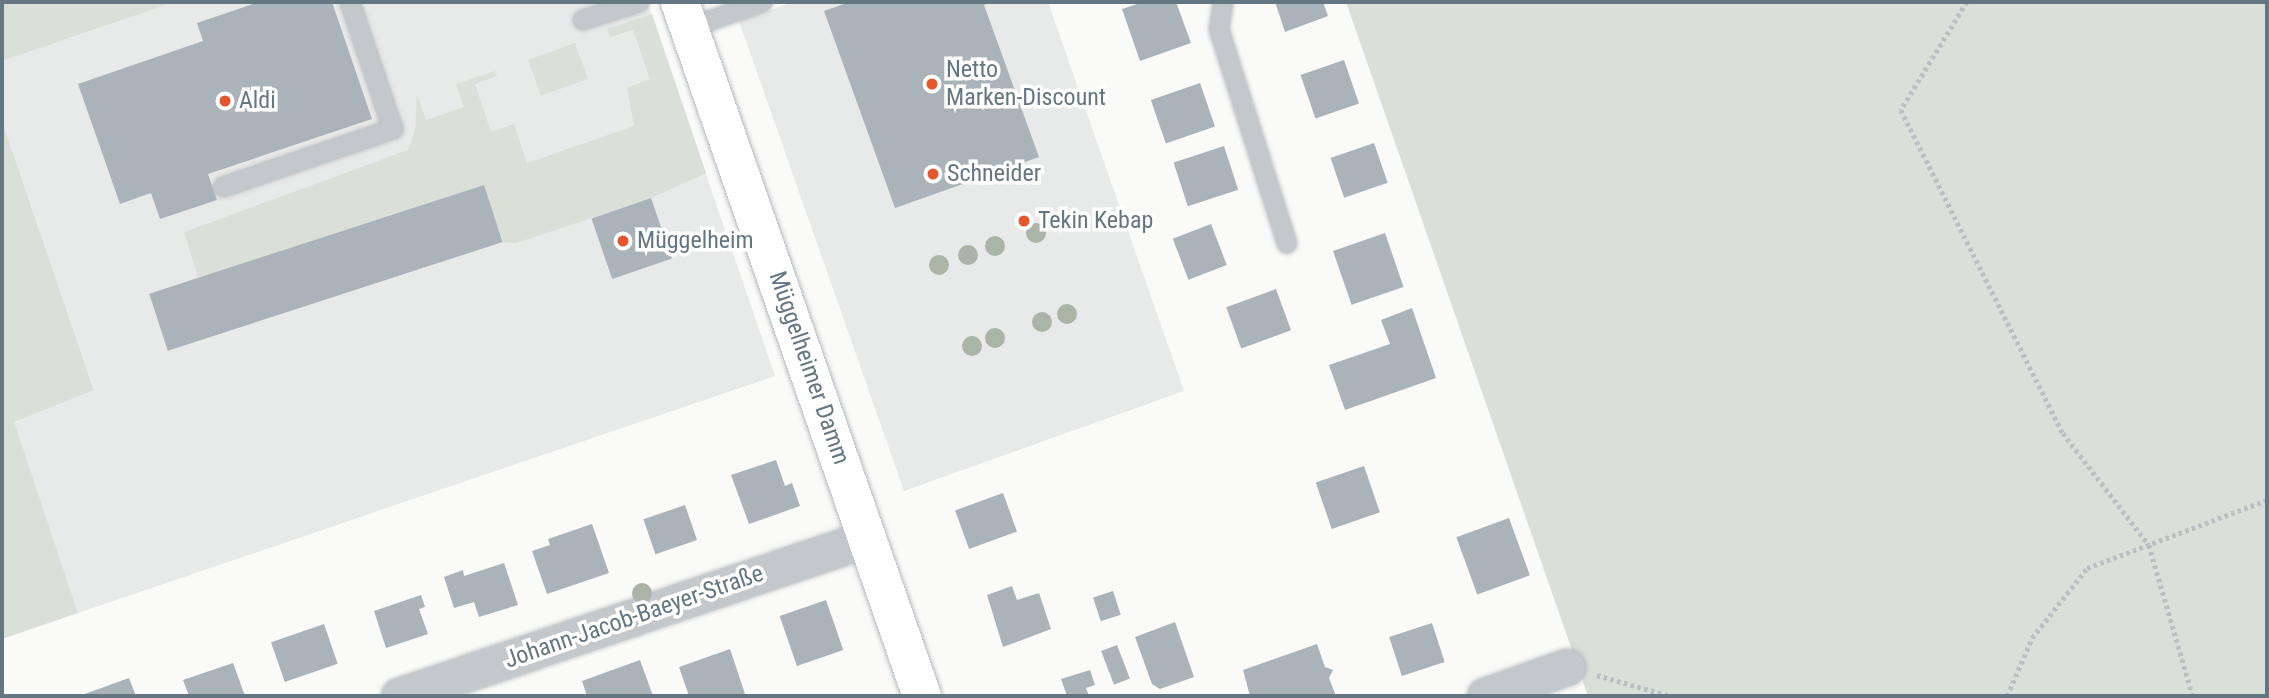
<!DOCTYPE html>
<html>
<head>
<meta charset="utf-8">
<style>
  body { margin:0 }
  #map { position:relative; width:2269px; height:698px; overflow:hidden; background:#fafaf8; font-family:"Roboto Condensed",sans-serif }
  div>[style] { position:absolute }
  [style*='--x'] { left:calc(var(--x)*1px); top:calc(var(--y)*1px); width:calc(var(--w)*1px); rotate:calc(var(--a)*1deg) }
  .built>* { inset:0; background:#e8e9e9 }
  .green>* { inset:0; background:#dadfd7; transform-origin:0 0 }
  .building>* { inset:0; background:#aab3b9; transform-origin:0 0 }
  .path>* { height:4.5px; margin-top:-2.25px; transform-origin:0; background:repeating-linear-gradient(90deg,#bbbfc2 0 3.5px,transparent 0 7px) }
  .roads { filter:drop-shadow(0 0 2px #b3babf) drop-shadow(0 0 2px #b3babf) }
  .lane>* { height:18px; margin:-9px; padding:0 9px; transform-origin:9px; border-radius:9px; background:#c3c8cc }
  .street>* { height:35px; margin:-17.5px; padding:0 17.5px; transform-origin:17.5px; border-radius:17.5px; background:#c3c8cc }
  .secondary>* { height:38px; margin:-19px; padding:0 19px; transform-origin:19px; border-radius:19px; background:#fff }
  .trees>* { width:20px; height:20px; margin:-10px; border-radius:50%; background:#aab4a7 }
  .dots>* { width:19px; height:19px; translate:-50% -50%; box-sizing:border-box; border:4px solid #fff; border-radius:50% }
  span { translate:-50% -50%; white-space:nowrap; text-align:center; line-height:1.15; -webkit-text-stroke:7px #fff; paint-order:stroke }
  .poi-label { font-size:24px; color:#657683 }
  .left { translate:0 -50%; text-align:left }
  .street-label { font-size:24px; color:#657683 }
  .frame { position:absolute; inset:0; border:4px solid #657683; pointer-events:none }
</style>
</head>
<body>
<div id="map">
  <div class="built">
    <div style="clip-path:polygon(175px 2px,647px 2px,775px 376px,78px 613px,13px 422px,94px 389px,2px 121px,2px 61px)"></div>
    <div style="clip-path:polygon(793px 2px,1048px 2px,1184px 391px,904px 491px,739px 21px)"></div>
  </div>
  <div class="green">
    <div style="clip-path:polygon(2px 2px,175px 2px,2px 61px)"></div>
    <div style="clip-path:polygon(1346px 2px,2267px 2px,2267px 696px,1588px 696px)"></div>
    <div style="clip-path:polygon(652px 14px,706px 173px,651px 198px,516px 243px,503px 242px,483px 185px,200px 284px,184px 232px,408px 150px,415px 131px,417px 94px,426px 120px,464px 107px,456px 84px,495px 71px,497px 76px,475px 84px,491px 132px,514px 124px,527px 163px,634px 126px,627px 88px,650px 79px,633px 30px,610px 37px,607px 29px)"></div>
    <div style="left:575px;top:43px;width:38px;height:50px;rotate:70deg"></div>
    <div style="clip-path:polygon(2px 121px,94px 390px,14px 422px,78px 613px,2px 639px)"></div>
  </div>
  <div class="building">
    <div style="clip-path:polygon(259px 2px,332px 2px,372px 119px,208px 174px,217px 200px,160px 219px,151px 193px,120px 204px,78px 84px,203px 41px,197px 23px)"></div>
    <div style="clip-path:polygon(850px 2px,991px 2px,984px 5px,1039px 157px,895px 208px,824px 11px)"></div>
    <div style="clip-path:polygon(1143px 2px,1176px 2px,1191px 43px,1140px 61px,1122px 9px)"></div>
    <div style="clip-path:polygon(1275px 2px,1323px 2px,1328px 16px,1285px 32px)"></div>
    <div style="left:1344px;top:60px;width:46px;height:46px;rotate:71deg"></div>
    <div style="left:1200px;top:83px;width:46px;height:52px;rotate:71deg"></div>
    <div style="left:1374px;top:143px;width:42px;height:46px;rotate:71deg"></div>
    <div style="left:1224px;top:146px;width:46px;height:53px;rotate:72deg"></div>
    <div style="left:484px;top:185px;width:60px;height:352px;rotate:72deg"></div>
    <div style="left:651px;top:198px;width:64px;height:63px;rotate:71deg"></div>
    <div style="left:1211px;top:224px;width:44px;height:41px;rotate:69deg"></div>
    <div style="left:1385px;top:233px;width:57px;height:55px;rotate:71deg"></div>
    <div style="left:1276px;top:289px;width:44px;height:53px;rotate:70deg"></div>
    <div style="clip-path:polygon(1412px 308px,1436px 378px,1345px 410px,1329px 365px,1390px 344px,1381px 320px)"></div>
    <div style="clip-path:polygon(776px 460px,785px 486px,792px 483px,800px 506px,749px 524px,731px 475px)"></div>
    <div style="left:1364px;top:466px;width:49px;height:51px;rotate:71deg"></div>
    <div style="left:1003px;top:493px;width:41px;height:51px;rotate:70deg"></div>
    <div style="left:685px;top:505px;width:37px;height:44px;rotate:71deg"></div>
    <div style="left:1509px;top:518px;width:61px;height:56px;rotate:70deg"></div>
    <div style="clip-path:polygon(592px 524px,609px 573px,547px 594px,532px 551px,550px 545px,548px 539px)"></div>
    <div style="clip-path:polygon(504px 563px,518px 605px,479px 617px,474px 602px,454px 608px,444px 577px,463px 570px,464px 576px)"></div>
    <div style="clip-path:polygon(1012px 586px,1017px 600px,1039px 593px,1051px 629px,1003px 647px,987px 595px)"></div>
    <div style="left:1113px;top:591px;width:25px;height:21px;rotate:72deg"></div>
    <div style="clip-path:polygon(421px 595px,425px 607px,419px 609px,428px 634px,386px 648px,374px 611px)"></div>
    <div style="left:826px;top:600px;width:53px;height:49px;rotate:71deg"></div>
    <div style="clip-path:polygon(1175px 622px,1194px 677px,1160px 689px,1152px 684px,1135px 637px)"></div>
    <div style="left:1432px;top:623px;width:41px;height:45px;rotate:72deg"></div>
    <div style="left:324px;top:624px;width:42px;height:56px;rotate:71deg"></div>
    <div style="clip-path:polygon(1317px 644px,1325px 667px,1333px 670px,1329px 678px,1336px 696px,1250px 696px,1243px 670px)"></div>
    <div style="left:1117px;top:645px;width:36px;height:17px;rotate:69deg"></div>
    <div style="clip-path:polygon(730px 649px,745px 694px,689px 696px,679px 667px)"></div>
    <div style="clip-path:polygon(640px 660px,653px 696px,587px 696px,582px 681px)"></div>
    <div style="clip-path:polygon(233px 663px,245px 696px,189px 696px,183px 680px)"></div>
    <div style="clip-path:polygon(1090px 670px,1095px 685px,1086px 688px,1089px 696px,1067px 696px,1061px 679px)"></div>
    <div style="clip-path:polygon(129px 678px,136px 696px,79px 696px)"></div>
  </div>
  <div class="path">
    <div style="--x:1967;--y:2;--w:127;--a:121.4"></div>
    <div style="--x:1901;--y:110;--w:361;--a:63.4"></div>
    <div style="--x:2063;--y:433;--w:141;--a:52.5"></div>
    <div style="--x:2149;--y:545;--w:157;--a:73.8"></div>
    <div style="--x:1597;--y:675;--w:76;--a:16"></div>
    <div style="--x:2007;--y:696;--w:63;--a:-66.7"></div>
    <div style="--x:2032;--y:638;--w:89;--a:-51.8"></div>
    <div style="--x:2087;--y:568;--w:192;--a:-20.7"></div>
  </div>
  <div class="roads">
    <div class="lane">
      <div style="--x:1223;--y:2;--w:27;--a:98"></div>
      <div style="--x:1219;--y:29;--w:225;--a:72.4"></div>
      <div style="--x:583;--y:20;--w:59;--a:-17.8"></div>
      <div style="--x:689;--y:28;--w:78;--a:-19.4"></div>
      <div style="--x:223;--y:187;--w:180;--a:-18.8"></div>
      <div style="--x:393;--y:129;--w:134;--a:-108.7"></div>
    </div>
    <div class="street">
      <div style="--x:399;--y:696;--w:495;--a:-18.6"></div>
      <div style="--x:1485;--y:696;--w:87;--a:-19.5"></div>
    </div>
    <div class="secondary">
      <div style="--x:680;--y:2;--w:735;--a:70.78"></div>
    </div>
  </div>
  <div class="trees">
    <div style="left:1036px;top:233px"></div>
    <div style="left:995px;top:246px"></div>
    <div style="left:968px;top:255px"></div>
    <div style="left:939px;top:265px"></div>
    <div style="left:1067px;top:314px"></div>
    <div style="left:1042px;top:322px"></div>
    <div style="left:995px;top:338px"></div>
    <div style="left:972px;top:346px"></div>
    <div style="left:642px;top:593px"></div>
  </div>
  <div class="dots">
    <div style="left:932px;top:84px;background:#e4572e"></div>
    <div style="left:225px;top:101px;background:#e4572e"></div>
    <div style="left:933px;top:174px;background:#e4572e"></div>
    <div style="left:1024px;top:221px;background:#e4572e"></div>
    <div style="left:623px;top:241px;background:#e4572e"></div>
  </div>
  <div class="poi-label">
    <span class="left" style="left:946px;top:84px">Netto<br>Marken-Discount</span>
    <span class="left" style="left:239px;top:101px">Aldi</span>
    <span class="left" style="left:947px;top:174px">Schneider</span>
    <span class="left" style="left:1038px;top:221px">Tekin Kebap</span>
    <span class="left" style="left:637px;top:241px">Müggelheim</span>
  </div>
  <div class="street-label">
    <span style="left:809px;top:368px;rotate:71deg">Müggelheimer Damm</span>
    <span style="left:634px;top:617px;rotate:-19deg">Johann-Jacob-Baeyer-Straße</span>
  </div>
  <div class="frame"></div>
</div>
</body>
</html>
